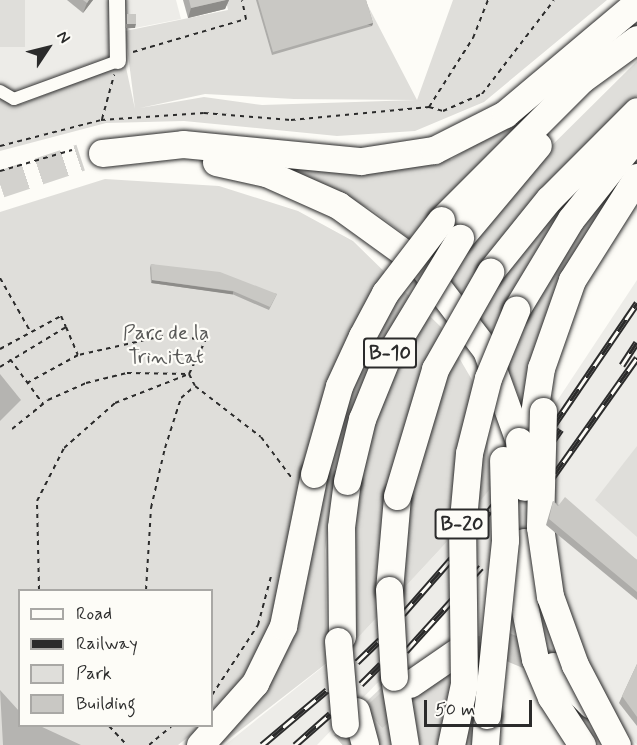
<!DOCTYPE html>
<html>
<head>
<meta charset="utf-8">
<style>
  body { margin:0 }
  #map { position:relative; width:637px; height:745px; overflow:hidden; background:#fdfcf7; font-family:Mynerve,sans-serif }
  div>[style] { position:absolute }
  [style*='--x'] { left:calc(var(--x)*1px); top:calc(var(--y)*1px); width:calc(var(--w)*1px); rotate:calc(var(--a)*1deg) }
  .built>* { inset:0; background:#edece8 }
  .green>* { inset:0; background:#dfdeda; transform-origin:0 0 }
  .water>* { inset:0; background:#b5b4b1 }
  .trunk-tunnel>* { height:27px; margin-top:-13.5px; transform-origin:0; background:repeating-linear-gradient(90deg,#d3d2ce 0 27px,transparent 0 41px) }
  .path>* { height:2px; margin-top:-1px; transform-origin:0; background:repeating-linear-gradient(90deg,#2b2b2b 0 4.5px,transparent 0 9px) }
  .roads { filter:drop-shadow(0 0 2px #2b2b2b) drop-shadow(0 0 2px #2b2b2b) }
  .pedestrian>* { height:12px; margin:-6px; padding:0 6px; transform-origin:6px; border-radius:6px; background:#fdfcf7 }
  .minor>* { height:16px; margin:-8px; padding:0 8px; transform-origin:8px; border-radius:8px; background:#fdfcf7 }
  .trunk>* { height:27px; margin:-13.5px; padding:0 13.5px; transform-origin:13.5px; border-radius:13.5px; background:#fdfcf7 }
  .rail>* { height:7px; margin-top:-3.5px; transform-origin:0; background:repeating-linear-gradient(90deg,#fdfcf7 0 14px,#2b2b2b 0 28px); box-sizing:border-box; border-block:2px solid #2b2b2b }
  .bridges { filter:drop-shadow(0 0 2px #2b2b2b) drop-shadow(0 0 2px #2b2b2b) }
  .trunk-bridge>* { height:27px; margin:-13.5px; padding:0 13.5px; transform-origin:13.5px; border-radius:13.5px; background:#fdfcf7 }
  .wall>* { inset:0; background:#adaca9 }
  .shaded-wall>* { inset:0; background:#8d8c89; transform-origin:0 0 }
  .building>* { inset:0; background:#c9c8c4; transform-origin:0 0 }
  span { translate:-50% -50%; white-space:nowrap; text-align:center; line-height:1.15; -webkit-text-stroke:4.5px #fdfcf7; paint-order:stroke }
  .shield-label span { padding:2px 4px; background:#fdfcf7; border:2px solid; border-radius:4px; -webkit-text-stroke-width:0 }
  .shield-label { font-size:20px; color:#2b2b2b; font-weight:700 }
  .park-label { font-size:21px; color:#585857 }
  .legend { position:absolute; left:18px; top:589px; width:195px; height:138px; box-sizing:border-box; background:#fdfcf7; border:2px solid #a9a8a5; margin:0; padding:8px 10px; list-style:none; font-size:18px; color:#2b2b2b }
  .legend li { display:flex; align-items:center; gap:12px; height:30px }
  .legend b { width:30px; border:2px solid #a9a8a5 }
  .north { position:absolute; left:18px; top:18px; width:60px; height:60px; -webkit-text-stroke:4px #fdfcf7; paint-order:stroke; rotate:55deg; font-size:16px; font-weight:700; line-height:24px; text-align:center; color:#2b2b2b }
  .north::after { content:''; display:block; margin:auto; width:21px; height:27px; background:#2b2b2b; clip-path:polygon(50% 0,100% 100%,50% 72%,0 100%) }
  .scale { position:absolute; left:424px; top:700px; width:108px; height:27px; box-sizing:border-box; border:3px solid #2b2b2b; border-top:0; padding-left:8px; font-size:18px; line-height:21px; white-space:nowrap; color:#2b2b2b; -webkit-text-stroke:4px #fdfcf7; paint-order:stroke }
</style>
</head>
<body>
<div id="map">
  <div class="built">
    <div style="clip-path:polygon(0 0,110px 0,111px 56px,12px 91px,0 84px)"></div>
    <div style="clip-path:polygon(124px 0,176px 0,181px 19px,125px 30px)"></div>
    <div style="clip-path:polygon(637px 280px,637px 745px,608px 708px,512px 614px,512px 554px,531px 525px,317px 745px,225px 745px,354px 642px,444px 545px,553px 407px)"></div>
  </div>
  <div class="green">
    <div style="left:0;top:0;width:25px;height:47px"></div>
    <div style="clip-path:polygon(evenodd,226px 0,365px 0,417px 100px,453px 0,607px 0,484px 102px,415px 131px,337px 136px,184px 121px,106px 123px,0 151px,0 97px,22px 104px,125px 63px,135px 109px,125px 31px,228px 10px,226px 0,205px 94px,294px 99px,417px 100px,262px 105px,204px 97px,140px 108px,205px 94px)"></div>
    <div style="clip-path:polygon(637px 61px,637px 96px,616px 115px,533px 236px,596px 168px,562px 253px,637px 152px,637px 168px,527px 415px,495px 340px,432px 256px,371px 209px,275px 164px,447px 156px,451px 160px,549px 95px,451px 193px,516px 181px)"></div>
    <div style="clip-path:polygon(evenodd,105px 179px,219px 186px,298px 211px,353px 241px,441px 327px,475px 385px,487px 425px,490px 489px,444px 545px,354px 642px,221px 745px,213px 745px,252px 704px,286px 645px,307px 576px,325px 476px,304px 472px,276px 610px,256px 659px,212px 717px,212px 590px,20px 590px,20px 726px,202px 726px,178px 745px,0 745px,0 212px,105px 179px,335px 468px,359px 473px,349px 558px,353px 627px,327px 650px,325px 550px,335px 468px,105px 179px,386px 492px,410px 498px,402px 576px,378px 600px,386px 492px)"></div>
    <div style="clip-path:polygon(637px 446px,637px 537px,595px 500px)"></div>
    <div style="clip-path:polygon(455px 659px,477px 702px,474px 745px,420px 745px,410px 691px)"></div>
    <div style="clip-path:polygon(383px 686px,395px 745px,377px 745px,366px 702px)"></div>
  </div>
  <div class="water">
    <div style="clip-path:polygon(0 374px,21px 400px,0 421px)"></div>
    <div style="clip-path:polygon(0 690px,19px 711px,20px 726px,40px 726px,81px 745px,3px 745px)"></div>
  </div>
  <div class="trunk-tunnel">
    <div style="--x:0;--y:184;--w:85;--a:-18.4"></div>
    <div style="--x:455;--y:653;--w:50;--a:-9.3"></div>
    <div style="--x:504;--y:645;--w:52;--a:22.6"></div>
    <div style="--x:343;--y:745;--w:91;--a:-42.3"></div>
  </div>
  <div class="path">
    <div style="--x:133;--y:52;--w:118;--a:-16.3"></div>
    <div style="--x:246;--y:19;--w:19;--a:-102"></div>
    <div style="--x:429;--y:107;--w:15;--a:16"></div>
    <div style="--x:443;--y:111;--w:43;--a:-23.6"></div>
    <div style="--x:482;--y:94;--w:118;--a:-52.5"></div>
    <div style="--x:102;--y:119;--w:46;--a:-74.7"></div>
    <div style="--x:0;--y:146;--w:104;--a:-14.4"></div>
    <div style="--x:101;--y:120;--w:103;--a:-3.9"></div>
    <div style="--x:204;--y:113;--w:87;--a:4.6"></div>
    <div style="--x:291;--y:120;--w:139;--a:-5.4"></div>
    <div style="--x:429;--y:107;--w:82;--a:-57.5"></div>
    <div style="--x:473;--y:38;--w:41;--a:-68.5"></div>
    <div style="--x:0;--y:171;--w:75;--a:-16.3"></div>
    <div style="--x:0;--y:278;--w:61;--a:60.5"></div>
    <div style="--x:0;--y:349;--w:69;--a:-28.4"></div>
    <div style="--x:61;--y:316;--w:12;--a:66"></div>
    <div style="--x:10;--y:359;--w:56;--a:53.7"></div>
    <div style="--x:0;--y:367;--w:77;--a:-31.2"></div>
    <div style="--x:66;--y:327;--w:30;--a:67"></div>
    <div style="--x:78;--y:355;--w:58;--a:151.2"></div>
    <div style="--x:12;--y:429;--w:46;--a:-38.9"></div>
    <div style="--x:48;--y:400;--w:42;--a:-24.1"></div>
    <div style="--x:86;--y:383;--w:42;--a:-13.7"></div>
    <div style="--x:127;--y:373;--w:62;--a:0.9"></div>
    <div style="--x:189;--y:374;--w:13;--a:63"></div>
    <div style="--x:195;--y:386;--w:83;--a:37.7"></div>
    <div style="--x:261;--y:437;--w:50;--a:53.1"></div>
    <div style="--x:39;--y:590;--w:89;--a:-91.3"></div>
    <div style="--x:37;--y:501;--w:59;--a:-63"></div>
    <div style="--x:64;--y:448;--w:68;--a:-41.4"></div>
    <div style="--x:115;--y:403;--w:79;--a:-21.4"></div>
    <div style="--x:189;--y:374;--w:37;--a:-64"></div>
    <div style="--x:205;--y:341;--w:34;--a:-168"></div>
    <div style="--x:172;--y:334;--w:96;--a:167.4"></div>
    <div style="--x:146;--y:590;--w:82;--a:-86.5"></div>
    <div style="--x:151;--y:508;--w:62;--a:-76.9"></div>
    <div style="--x:165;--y:448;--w:52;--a:-72.3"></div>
    <div style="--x:181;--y:398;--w:18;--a:-41"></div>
    <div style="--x:212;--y:695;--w:84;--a:-56.7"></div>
    <div style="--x:258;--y:625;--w:51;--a:-75.1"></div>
    <div style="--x:109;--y:726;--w:26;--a:47"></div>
    <div style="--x:149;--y:745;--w:30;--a:-40"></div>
  </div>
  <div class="roads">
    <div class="pedestrian">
      <div style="--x:0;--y:91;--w:16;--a:30"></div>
      <div style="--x:14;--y:99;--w:111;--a:-20.1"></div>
    </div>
    <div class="minor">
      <div style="--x:117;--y:0;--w:61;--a:89.1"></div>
    </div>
    <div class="trunk">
      <div style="--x:102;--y:153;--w:81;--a:-6.3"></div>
      <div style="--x:183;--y:144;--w:179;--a:5.5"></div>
      <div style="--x:361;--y:161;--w:74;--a:-8.6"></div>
      <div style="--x:434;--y:150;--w:80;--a:-26.9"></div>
      <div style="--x:505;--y:114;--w:172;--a:-40.1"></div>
      <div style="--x:216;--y:162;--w:51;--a:12.4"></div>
      <div style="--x:266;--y:173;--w:79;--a:24"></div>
      <div style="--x:338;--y:205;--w:102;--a:35.9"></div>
      <div style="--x:421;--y:265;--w:107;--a:52.6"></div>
      <div style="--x:486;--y:350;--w:97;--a:70.1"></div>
      <div style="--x:441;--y:220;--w:199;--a:-45"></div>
      <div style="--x:582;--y:79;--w:68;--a:-36"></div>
      <div style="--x:460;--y:238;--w:121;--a:-50"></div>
      <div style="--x:490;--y:272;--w:94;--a:-51.1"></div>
      <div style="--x:549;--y:199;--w:124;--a:-45"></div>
      <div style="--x:516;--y:310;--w:106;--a:-58.9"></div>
      <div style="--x:571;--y:219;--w:106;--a:-51.5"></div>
      <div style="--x:533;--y:420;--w:53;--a:-81.3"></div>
      <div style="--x:541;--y:368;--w:93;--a:-70.6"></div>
      <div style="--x:572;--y:280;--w:122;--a:-57.7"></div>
      <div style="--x:524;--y:542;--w:63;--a:90"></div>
      <div style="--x:524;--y:605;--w:55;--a:78.5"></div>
      <div style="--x:535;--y:659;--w:41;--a:67.2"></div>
      <div style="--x:551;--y:697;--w:57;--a:57.1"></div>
      <div style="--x:389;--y:590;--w:94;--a:-85.1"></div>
      <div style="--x:342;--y:636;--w:109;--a:-90.5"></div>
      <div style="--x:341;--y:527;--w:46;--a:-82.6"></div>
      <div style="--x:553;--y:666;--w:54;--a:45.7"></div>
      <div style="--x:394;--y:677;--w:69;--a:80.8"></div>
      <div style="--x:410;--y:684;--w:55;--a:-34.6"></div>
      <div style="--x:356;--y:711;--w:35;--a:75"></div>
      <div style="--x:200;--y:745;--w:83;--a:-48.4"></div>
      <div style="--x:255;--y:683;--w:64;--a:-63.8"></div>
      <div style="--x:283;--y:626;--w:155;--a:-78.5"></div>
      <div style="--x:485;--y:745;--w:30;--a:-86"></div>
    </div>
  </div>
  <div class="rail">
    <div style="--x:622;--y:365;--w:27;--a:-57"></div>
    <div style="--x:547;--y:435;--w:160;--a:-55.7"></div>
    <div style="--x:547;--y:449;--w:24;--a:-55"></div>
    <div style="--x:547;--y:485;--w:156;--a:-54.7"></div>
    <div style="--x:472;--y:533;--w:36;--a:-52"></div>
    <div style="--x:473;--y:576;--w:12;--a:-48"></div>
    <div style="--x:403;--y:614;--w:74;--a:-48.8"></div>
    <div style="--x:406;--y:651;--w:70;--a:-47.9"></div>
    <div style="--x:357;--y:662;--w:32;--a:-44"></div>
    <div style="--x:361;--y:684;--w:28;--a:-45"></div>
    <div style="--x:262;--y:745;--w:85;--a:-40.2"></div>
    <div style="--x:295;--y:745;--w:47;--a:-41.5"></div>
  </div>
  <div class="bridges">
    <div class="trunk-bridge">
      <div style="--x:543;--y:411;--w:116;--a:91.5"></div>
      <div style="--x:540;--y:527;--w:70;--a:81.8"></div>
      <div style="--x:550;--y:596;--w:73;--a:70.1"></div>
      <div style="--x:575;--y:665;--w:90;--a:62.3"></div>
      <div style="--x:519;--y:441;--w:46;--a:83.8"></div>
      <div style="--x:314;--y:474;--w:91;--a:-74.1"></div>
      <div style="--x:339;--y:386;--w:55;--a:-65.3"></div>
      <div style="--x:362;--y:336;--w:49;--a:-61.9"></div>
      <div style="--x:385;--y:293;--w:92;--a:-52.5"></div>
      <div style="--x:347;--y:481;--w:64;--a:-76.4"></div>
      <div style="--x:362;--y:419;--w:64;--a:-67.9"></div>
      <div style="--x:386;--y:360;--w:143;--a:-58.8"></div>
      <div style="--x:397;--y:496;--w:133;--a:-73.3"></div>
      <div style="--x:435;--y:369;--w:112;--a:-60.4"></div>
      <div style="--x:389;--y:590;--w:87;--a:86.7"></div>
      <div style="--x:338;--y:641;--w:83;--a:85.2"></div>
      <div style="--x:487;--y:715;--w:176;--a:-84.1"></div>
      <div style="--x:505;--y:540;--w:80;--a:-91.4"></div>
      <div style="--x:451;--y:745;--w:62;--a:-78"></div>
      <div style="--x:464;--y:684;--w:154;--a:-90.7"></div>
      <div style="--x:462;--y:530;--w:77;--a:-84.8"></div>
      <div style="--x:469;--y:453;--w:77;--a:-75.8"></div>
      <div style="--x:488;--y:378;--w:74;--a:-67.6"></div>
    </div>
  </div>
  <div class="wall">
    <div style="clip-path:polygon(67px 0,93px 0,83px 13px)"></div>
    <div style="clip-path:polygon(183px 0,229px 0,225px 9px,188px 18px)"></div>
    <div style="clip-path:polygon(256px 0,366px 0,373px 23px,372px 26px,272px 55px)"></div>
    <div style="clip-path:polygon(151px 264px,277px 294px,269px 310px,232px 294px,151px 283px,150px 268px)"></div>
    <div style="clip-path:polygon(553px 501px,637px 560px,637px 600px,546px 525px)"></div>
    <div style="clip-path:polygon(637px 664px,637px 726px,619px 703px)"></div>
  </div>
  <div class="shaded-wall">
    <div style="clip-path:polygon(89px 0,93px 0,83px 13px,87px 3px)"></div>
    <div style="clip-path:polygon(226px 0,229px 0,225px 9px,188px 18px,191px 8px)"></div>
    <div style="left:373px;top:23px;width:3px;height:104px;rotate:108deg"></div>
    <div style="clip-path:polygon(126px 24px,136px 24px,135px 28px,125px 28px)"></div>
    <div style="left:152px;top:280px;width:82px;height:3px;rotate:8deg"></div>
  </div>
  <div class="building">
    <div style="clip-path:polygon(83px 0,89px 0,87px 3px)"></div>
    <div style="clip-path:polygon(189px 0,226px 0,191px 8px)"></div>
    <div style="clip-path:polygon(258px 0,366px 0,373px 23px,273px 52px)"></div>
    <div style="left:127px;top:14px;width:9px;height:10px"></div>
    <div style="clip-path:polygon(151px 264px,220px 272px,277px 294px,270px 307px,233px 291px,152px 280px)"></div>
    <div style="clip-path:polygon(565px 497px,637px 560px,637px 592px,549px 519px,553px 501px,558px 506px)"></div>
    <div style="clip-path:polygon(637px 664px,637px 717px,622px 696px)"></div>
  </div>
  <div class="shield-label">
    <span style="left:390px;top:353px">B-10</span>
    <span style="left:462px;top:524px">B-20</span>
  </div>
  <div class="park-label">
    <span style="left:166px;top:345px">Parc de la<br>Trinitat</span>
  </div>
  <ul class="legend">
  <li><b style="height:8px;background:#fdfcf7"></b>Road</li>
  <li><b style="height:8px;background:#2b2b2b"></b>Railway</li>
  <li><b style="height:16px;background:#dfdeda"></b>Park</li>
  <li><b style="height:16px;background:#c9c8c4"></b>Building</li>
  </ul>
  <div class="north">N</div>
  <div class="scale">50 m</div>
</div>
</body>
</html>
